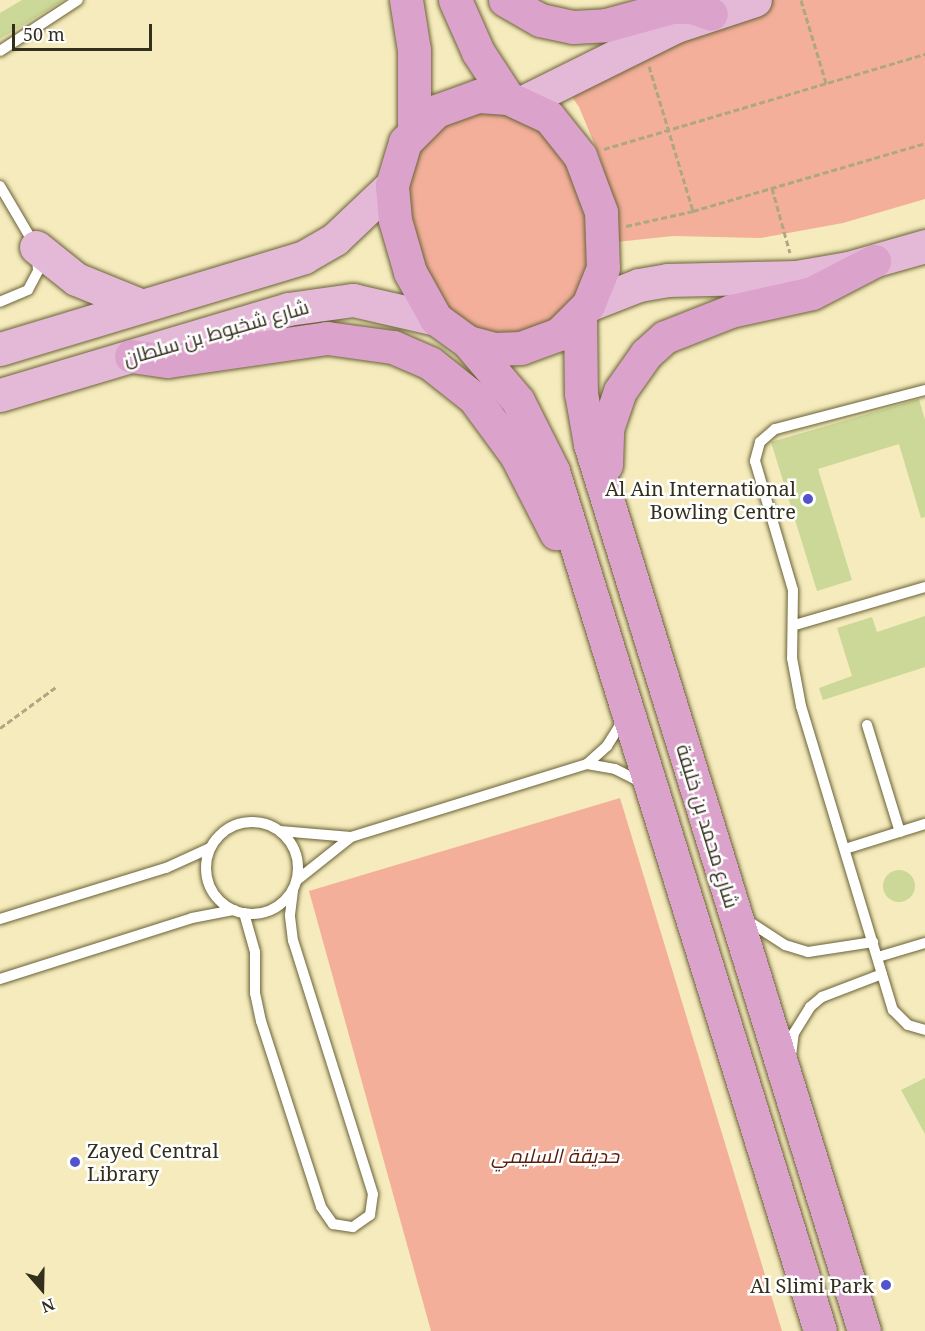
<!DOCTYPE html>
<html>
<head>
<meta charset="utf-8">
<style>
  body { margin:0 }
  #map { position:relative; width:925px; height:1331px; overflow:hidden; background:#f5ebbc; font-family:"Noto Serif",Cairo,serif }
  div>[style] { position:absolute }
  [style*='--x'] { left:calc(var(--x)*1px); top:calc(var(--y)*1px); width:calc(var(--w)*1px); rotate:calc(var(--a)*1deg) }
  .green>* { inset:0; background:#f3af9a }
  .building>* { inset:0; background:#cbd897 }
  .round { border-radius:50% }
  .path>* { height:3px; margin-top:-1.5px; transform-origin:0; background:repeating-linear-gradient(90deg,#afa783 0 6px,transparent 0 9px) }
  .roads { filter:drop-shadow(0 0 2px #6a6237) drop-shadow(0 0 2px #6a6237) }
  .service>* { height:10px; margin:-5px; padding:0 5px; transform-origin:5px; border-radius:5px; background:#fff }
  .service>.ring { margin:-5px; padding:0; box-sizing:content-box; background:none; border:10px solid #fff; border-radius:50% }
  .primary>* { height:33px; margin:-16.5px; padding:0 16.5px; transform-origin:16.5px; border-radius:16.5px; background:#e4b9d8 }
  .trunk>* { height:33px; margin:-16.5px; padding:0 16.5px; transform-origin:16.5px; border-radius:16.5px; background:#dba2cb }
  .dots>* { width:16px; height:16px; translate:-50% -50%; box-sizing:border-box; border:3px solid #fff; border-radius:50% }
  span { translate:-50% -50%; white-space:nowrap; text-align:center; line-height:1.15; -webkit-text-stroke:5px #fff; paint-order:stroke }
  .street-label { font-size:20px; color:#332f1d }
  .poi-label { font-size:20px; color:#332f1d }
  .right { translate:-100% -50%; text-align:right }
  .left { translate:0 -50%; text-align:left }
  .park-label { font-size:20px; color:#581d09; font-style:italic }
  .north { position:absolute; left:12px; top:1259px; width:60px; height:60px; -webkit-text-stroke:4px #fff; paint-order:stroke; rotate:160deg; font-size:16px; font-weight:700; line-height:24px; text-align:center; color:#332f1d }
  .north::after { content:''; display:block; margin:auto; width:21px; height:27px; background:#332f1d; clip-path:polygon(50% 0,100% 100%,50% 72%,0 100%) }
  .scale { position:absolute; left:12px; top:24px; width:140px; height:27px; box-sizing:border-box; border:3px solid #332f1d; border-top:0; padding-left:8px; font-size:18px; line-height:21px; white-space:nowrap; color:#332f1d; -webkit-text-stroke:4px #fff; paint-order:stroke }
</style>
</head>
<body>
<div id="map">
  <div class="green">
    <div style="clip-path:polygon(765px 0,925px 0,925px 199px,843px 223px,761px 238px,673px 236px,616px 242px,609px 188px,599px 155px,579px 107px,564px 85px)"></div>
    <div style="clip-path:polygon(524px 111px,560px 146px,586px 205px,591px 267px,567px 312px,516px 336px,490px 334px,464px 324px,447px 310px,421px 266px,403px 182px,418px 138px,457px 112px)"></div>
    <div style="clip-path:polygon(620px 798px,782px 1331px,431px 1331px,309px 891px)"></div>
  </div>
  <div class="building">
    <div style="clip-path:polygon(22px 0,64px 0,0 39px,0 13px)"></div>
    <div style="clip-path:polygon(919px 399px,925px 420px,925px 517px,921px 518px,899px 444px,818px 469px,852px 580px,817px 591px,771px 442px)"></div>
    <div style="clip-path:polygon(925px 616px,925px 667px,823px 700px,819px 688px,852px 676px,837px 628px,872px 617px,877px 632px)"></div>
    <div class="round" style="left:883px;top:870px;width:32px;height:32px"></div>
    <div style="clip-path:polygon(925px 1078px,925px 1134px,901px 1090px)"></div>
  </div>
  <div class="path">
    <div style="--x:801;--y:0;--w:87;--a:73.2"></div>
    <div style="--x:649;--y:66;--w:152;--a:73.1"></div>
    <div style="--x:604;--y:149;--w:335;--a:-16.5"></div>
    <div style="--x:772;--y:188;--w:67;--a:74.5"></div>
    <div style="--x:626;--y:226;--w:69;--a:-12.6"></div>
    <div style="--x:693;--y:211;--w:242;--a:-16.3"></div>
    <div style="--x:0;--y:728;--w:69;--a:-36.2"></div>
  </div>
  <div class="roads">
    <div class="service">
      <div style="--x:0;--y:51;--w:93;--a:-33.2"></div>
      <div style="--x:0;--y:186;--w:71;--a:59.5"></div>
      <div style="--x:36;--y:247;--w:24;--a:85"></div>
      <div style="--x:38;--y:271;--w:21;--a:118"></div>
      <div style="--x:28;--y:290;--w:30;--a:157"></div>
      <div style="--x:925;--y:390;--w:155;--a:165.4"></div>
      <div style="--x:775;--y:429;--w:20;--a:139"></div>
      <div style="--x:760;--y:442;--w:20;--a:105"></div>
      <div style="--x:755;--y:461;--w:134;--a:73.6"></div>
      <div style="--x:793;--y:590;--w:68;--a:90.8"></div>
      <div style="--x:792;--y:658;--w:49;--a:79.4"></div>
      <div style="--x:801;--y:706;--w:318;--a:73.2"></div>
      <div style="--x:893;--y:1010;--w:21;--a:45"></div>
      <div style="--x:908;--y:1025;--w:18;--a:16"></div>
      <div style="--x:795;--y:625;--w:135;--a:-16.3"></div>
      <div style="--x:867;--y:725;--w:112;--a:72.9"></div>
      <div style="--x:587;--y:764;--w:28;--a:10"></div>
      <div style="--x:615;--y:769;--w:31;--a:27"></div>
      <div class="ring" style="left:206px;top:822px;width:82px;height:82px"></div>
      <div style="--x:280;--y:831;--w:71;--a:4.8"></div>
      <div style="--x:845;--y:849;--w:84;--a:-17.4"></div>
      <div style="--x:297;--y:880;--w:69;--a:-38.5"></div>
      <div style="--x:351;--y:837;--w:247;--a:-17.2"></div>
      <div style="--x:587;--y:764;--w:27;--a:-42"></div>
      <div style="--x:607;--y:746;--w:31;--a:-58"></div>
      <div style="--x:244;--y:913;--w:41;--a:74.2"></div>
      <div style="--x:255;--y:952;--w:41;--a:90"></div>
      <div style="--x:255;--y:993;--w:29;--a:78"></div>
      <div style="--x:261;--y:1021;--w:195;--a:72.1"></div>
      <div style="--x:321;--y:1207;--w:21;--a:55"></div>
      <div style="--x:333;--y:1224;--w:20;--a:9"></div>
      <div style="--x:353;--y:1227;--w:21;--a:-35"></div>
      <div style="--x:370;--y:1215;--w:21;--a:-82"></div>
      <div style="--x:373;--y:1194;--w:265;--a:-107.5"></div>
      <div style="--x:293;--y:941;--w:26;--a:-97"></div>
      <div style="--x:290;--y:915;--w:26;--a:-83"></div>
      <div style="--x:0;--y:919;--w:174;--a:-17.1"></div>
      <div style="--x:166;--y:868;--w:48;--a:-24.4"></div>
      <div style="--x:745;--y:919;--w:48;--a:33"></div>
      <div style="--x:785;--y:945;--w:24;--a:17"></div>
      <div style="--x:808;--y:952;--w:66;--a:-8.7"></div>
      <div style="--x:878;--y:957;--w:49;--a:-16.6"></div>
      <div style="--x:0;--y:979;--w:201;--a:-17.6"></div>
      <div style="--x:192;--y:918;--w:43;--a:-10.8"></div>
      <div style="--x:791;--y:1056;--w:23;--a:-83"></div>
      <div style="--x:794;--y:1033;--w:31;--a:-58"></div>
      <div style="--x:810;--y:1007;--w:16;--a:-40"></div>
      <div style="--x:822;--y:997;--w:64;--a:-21"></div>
    </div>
    <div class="primary">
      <div style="--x:523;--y:102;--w:171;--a:-26.4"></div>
      <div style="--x:676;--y:26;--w:83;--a:-18.2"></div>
      <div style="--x:36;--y:247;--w:51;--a:38.7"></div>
      <div style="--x:76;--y:279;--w:69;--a:22.1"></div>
      <div style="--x:588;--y:305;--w:55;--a:-21.4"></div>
      <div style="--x:639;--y:285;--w:28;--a:-10"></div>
      <div style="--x:667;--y:280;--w:129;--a:-1.3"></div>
      <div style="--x:796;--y:277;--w:53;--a:-9.8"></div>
      <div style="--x:848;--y:268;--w:80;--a:-15.9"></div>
      <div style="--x:0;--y:349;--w:318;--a:-16.8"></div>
      <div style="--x:304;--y:257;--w:36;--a:-30"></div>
      <div style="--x:335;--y:239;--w:79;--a:-43.5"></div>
      <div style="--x:0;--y:395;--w:301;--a:-16.6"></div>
      <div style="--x:288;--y:309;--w:66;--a:-7.9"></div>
      <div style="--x:353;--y:300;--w:85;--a:12.9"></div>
    </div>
    <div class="trunk">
      <div style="--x:406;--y:0;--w:51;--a:80.9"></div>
      <div style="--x:414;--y:50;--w:80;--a:90"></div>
      <div style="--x:455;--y:0;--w:57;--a:66.1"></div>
      <div style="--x:478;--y:52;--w:55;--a:56.9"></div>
      <div style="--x:505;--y:0;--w:40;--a:29.7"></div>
      <div style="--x:540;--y:20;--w:34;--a:12"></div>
      <div style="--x:573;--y:27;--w:33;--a:-3"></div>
      <div style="--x:606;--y:25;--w:68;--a:-15.3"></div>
      <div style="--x:672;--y:7;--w:20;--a:0"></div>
      <div style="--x:692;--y:7;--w:20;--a:20"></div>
      <div style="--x:478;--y:96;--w:30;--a:4"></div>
      <div style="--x:508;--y:98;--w:45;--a:24.9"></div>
      <div style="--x:549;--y:117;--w:50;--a:51.5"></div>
      <div style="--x:580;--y:156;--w:60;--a:69.4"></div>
      <div style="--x:601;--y:212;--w:56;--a:88"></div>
      <div style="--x:603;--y:268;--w:40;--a:112"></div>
      <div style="--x:588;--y:305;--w:41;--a:135"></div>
      <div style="--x:559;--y:334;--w:40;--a:159.8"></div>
      <div style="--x:521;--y:348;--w:27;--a:178"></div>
      <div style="--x:494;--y:349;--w:27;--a:-165"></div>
      <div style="--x:468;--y:342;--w:39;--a:-144"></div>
      <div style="--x:436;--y:319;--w:54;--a:-119"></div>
      <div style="--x:410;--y:272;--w:54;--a:-106.1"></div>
      <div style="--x:395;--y:220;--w:35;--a:-95"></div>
      <div style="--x:392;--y:185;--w:45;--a:-73.2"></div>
      <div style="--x:405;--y:142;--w:44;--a:-45"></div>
      <div style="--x:436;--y:111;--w:45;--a:-19.7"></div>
      <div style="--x:580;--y:316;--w:77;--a:89.3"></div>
      <div style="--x:581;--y:393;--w:52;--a:80"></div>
      <div style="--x:590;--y:444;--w:928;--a:72.83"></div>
      <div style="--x:468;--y:342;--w:77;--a:49.7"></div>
      <div style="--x:518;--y:401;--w:78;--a:63.4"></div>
      <div style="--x:553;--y:471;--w:900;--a:72.75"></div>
      <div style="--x:131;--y:356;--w:37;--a:8"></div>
      <div style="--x:168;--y:361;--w:161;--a:-8.2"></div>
      <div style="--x:327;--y:338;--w:67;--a:7.8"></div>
      <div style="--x:393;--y:347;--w:40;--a:23.4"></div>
      <div style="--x:430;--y:363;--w:56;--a:38.5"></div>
      <div style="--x:474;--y:398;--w:71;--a:53.6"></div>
      <div style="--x:516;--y:455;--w:88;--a:62.9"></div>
      <div style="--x:606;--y:465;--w:36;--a:-88"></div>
      <div style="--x:607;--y:429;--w:40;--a:-71.1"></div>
      <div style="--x:620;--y:391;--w:45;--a:-54.9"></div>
      <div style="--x:646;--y:354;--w:25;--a:-42"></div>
      <div style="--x:665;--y:337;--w:71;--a:-21.5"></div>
      <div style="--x:731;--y:311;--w:83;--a:-12.5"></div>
      <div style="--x:812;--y:293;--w:70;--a:-27.3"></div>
    </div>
  </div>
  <div class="dots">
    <div style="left:808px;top:499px;background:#5354cb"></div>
    <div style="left:75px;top:1162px;background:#5354cb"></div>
    <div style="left:886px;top:1285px;background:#5354cb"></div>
  </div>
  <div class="street-label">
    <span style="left:216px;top:332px;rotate:-16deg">شارع شخبوط بن سلطان</span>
    <span style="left:708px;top:826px;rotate:73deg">شارع محمد بن خليفة</span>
  </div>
  <div class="poi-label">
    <span class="right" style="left:796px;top:500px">Al Ain International<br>Bowling Centre</span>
    <span class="left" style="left:87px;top:1162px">Zayed Central<br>Library</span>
    <span class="right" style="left:874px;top:1285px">Al Slimi Park</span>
  </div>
  <div class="park-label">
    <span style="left:555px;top:1155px">حديقة السليمي</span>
  </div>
  <div class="north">N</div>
  <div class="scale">50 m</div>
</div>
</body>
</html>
